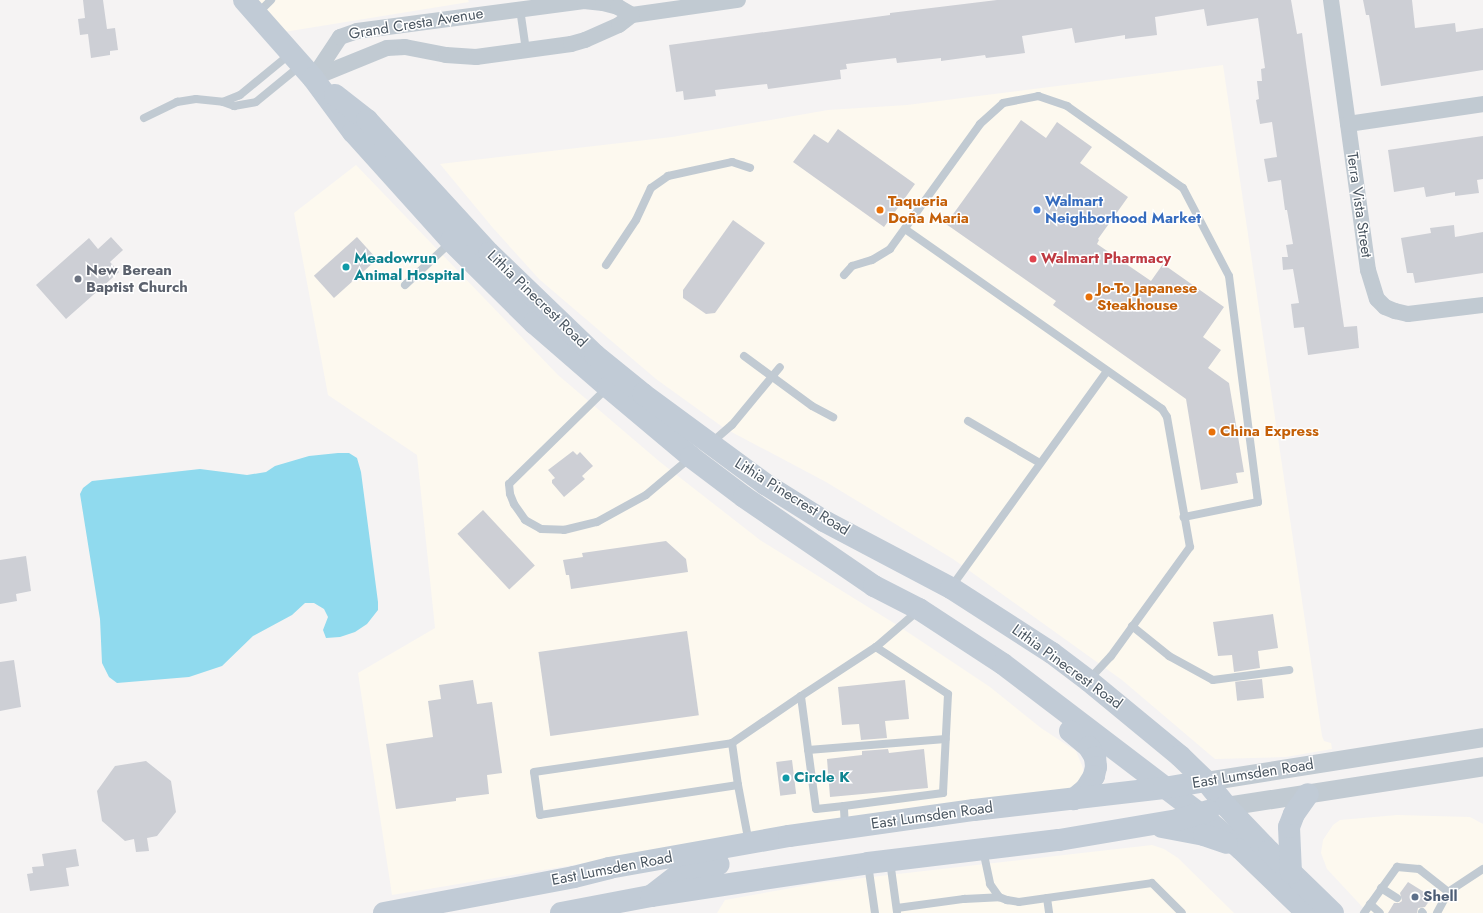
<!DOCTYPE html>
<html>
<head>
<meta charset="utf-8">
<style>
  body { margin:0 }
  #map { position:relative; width:1483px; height:913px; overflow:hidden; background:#f5f3f3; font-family:Jost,sans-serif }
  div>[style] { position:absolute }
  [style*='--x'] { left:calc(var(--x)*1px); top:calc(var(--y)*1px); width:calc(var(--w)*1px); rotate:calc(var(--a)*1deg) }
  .commercial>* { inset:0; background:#fdf9ef }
  .water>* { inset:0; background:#90daee }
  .building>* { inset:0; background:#cdcfd5; transform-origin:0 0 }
  .service>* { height:8px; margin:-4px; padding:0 4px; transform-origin:4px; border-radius:4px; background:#c1cad2 }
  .minor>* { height:16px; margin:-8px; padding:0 8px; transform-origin:8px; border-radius:8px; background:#c1cad2 }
  .tertiary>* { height:19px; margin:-9.5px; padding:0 9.5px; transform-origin:9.5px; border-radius:9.5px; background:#c1cad2 }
  .secondary>* { height:22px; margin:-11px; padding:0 11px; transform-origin:11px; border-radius:11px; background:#c1cbd6 }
  .dots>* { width:11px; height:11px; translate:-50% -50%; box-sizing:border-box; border:2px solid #fff; border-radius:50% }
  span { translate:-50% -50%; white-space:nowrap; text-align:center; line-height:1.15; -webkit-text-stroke:3px #fff; paint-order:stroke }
  .street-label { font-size:15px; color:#4a5661 }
  .food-label { font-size:15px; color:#c56008; font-weight:700 }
  .left { translate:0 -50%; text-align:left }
  .shop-label { font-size:15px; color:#366cbe; font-weight:700 }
  .culture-label { font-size:15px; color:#0d838f; font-weight:700 }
  .health-label { font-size:15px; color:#be3a42; font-weight:700 }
  .worship-label { font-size:15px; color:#5b616d; font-weight:700 }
  .service-label { font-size:15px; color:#4e5e75; font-weight:700 }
</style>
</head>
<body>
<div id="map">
  <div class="commercial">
    <div style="clip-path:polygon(256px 0,468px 0,469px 2px,284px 32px)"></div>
    <div style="clip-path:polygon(1223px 65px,1322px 736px,1324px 741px,1331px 743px,1332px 749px,1286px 757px,1215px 759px,1122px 680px,953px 559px,826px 482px,724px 428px,656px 379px,539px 279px,493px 228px,440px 164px,672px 137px,828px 110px,907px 105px)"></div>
    <div style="clip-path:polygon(356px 165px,558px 375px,660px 462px,760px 540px,897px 625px,990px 687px,1041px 728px,1076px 751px,1083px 768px,1083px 775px,1071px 790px,598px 861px,392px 895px,358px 673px,435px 628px,417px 455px,328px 395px,294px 213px)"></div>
    <div style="clip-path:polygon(1397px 815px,1470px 817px,1483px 824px,1483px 913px,1368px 913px,1327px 869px,1321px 853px,1323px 840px,1333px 825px,1340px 820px)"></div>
    <div style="clip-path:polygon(1152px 845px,1164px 849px,1178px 858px,1234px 913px,717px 913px,725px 900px,819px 883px)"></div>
  </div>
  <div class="water">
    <div style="clip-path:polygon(338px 453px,349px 453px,357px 458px,361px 472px,378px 602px,378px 610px,367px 624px,355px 632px,340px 637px,326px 638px,323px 630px,328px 617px,324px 609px,314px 603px,305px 603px,292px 615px,253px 636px,222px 666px,189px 677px,117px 683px,109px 677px,102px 663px,100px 619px,80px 494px,83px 488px,92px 481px,200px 469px,247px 475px,266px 472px,275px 466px,309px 456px)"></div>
  </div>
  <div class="building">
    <div style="clip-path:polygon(83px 0,103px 0,107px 29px,115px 28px,118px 50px,110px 51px,110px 55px,91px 58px,88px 34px,80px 35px,78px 19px,85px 18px)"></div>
    <div style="clip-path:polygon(997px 0,1291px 0,1297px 34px,1302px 33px,1306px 63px,1344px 327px,1357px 326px,1359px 348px,1308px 355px,1304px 327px,1294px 328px,1291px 304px,1299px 303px,1293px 269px,1283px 270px,1282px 257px,1288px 257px,1286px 245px,1293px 244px,1287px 210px,1285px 210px,1281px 180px,1268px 182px,1264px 159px,1277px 157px,1272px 122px,1260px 124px,1256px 100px,1259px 99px,1257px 81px,1262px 81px,1261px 69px,1265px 68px,1258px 18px,1207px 26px,1204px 9px,1155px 17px,1157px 35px,1125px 39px,1125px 35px,1075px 43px,1072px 28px,1022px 36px,1025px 53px,986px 58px,985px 55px,941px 61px,941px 58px,897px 63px,896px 58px,846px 64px,847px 69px,840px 70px,841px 79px,768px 89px,767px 84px,715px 90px,716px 96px,684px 100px,683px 91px,676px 92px,669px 45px,846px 21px,890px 15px,890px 13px)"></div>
    <div style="clip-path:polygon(1363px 0,1412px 0,1415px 28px,1455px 23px,1456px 32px,1483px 28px,1483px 70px,1381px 86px,1369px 15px,1366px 15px)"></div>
    <div style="clip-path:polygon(1021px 120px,1046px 138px,1057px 122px,1092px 147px,1080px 163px,1128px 197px,1098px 239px,1099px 240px,1097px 244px,1151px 281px,1163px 264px,1224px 307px,1203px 337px,1221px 350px,1208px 368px,1229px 383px,1244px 472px,1236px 473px,1238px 483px,1201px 490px,1186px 399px,1053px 305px,1056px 301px,946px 224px)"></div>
    <div style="clip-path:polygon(838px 129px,915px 184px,884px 227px,793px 162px,814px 134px,828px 143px)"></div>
    <div style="clip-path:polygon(1483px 136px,1483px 179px,1477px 180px,1479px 193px,1455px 196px,1455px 192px,1426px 197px,1424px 187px,1394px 192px,1388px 150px)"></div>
    <div style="clip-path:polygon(733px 220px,765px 243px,715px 313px,706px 314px,683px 298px,683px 290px)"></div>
    <div style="clip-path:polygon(1454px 225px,1455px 237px,1483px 232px,1483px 273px,1415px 283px,1413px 273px,1407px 273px,1401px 238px,1431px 233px,1430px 228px)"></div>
    <div style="clip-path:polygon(111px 237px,123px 250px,110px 262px,119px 272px,66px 319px,36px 285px,89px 238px,98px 249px)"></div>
    <div style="left:357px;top:237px;width:30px;height:58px;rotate:48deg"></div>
    <div style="clip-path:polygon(573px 451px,577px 455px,580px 452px,593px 466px,582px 476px,585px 479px,564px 497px,552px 483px,552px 480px,555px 478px,548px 470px)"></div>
    <div style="left:483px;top:510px;width:76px;height:35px;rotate:47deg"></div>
    <div style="clip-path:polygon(666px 541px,686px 559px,688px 572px,571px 589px,569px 575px,566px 575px,563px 560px,583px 557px,582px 553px)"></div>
    <div style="clip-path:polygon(26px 556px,31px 591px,16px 594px,17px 601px,0 604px,0 560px)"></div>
    <div style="clip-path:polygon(1273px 614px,1278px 648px,1258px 651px,1260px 668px,1234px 672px,1232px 655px,1218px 656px,1213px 622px)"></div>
    <div style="left:687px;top:631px;width:85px;height:150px;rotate:82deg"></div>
    <div style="clip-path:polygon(14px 660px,21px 707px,0 711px,0 662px)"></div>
    <div style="left:1262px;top:679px;width:19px;height:27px;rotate:84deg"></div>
    <div style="clip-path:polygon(473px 680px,477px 704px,492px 702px,502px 773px,487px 775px,489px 794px,456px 798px,456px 801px,396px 809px,386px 744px,433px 737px,428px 701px,441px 699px,439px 685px)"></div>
    <div style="clip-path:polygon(905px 680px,909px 719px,885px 721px,887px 738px,861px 740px,859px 724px,842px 725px,838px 687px)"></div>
    <div style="clip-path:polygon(888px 749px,889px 753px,924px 749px,928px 788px,830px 797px,827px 759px,862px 755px,862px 751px)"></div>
    <div style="left:792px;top:760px;width:34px;height:16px;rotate:83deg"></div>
    <div style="clip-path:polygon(146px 761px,171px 781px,176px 812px,157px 836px,147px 838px,149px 851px,136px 852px,134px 839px,125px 841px,102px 821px,97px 791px,115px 766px)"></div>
    <div style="clip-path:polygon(76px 849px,79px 866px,66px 868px,69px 886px,30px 891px,27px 874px,33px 873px,32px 867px,44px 866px,42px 854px)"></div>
    <div style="clip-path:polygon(1408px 882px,1432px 897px,1425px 907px,1418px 908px,1417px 913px,1388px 913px,1394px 903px,1399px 903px,1402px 901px,1400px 893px)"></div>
  </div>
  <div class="service">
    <div style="--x:520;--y:9;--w:41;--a:81.7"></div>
    <div style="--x:257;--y:14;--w:20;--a:-45"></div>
    <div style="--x:290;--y:54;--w:65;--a:140.6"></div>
    <div style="--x:240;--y:95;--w:18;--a:158"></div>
    <div style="--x:223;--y:102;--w:12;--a:20"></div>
    <div style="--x:234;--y:106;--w:22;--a:-10"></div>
    <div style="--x:256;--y:102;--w:57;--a:-39.3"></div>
    <div style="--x:144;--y:118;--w:37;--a:-26"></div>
    <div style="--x:177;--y:102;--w:19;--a:-9"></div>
    <div style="--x:196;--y:99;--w:27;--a:6"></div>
    <div style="--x:905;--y:229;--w:314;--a:35"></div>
    <div style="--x:1162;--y:409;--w:9;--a:58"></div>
    <div style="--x:1167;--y:417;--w:132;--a:80"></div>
    <div style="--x:1190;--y:547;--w:135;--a:125.9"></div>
    <div style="--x:1111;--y:656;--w:33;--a:133"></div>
    <div style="--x:606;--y:265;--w:54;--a:-56.3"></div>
    <div style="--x:636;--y:220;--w:35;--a:-65"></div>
    <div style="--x:651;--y:188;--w:21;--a:-35"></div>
    <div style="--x:668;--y:176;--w:66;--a:-12.3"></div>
    <div style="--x:732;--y:162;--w:19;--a:18"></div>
    <div style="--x:844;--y:275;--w:12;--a:-48"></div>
    <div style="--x:852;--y:266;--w:21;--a:-17"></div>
    <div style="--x:872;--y:260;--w:21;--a:-31"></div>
    <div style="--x:890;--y:249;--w:154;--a:-54.2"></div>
    <div style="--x:980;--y:124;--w:31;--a:-42"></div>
    <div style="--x:1003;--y:103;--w:36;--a:-11"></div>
    <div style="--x:1038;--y:96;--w:31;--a:19"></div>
    <div style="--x:1067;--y:106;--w:142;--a:35.3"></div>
    <div style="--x:1183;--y:188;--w:99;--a:62.4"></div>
    <div style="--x:1229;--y:276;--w:228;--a:82.7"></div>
    <div style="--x:1258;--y:502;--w:76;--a:168.5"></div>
    <div style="--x:405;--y:285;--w:63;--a:-43.1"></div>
    <div style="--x:744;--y:356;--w:84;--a:36.3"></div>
    <div style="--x:812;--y:406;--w:24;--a:28"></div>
    <div style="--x:607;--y:388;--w:137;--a:135.6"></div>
    <div style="--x:509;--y:484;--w:10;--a:84"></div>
    <div style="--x:510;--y:494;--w:11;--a:68"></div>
    <div style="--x:514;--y:504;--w:19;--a:55"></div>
    <div style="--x:525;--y:520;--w:18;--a:29"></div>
    <div style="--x:541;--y:529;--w:23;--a:2"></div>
    <div style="--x:564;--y:530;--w:34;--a:-14"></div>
    <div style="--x:597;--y:522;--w:56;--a:-28.9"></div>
    <div style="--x:646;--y:495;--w:57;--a:-40.1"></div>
    <div style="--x:968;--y:421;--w:83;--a:30.3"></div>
    <div style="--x:711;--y:443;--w:28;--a:-41"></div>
    <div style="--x:732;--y:425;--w:75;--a:-50.4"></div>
    <div style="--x:952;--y:586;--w:265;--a:-54.2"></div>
    <div style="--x:1132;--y:626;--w:48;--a:39"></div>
    <div style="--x:1169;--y:656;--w:50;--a:28.6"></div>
    <div style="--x:1213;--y:680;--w:77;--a:-7.5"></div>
    <div style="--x:732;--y:743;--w:42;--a:81.9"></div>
    <div style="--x:738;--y:785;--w:200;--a:171.4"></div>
    <div style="--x:540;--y:815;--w:43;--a:-97.9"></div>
    <div style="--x:534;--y:772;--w:200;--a:-8.3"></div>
    <div style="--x:732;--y:743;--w:83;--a:-34.3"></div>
    <div style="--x:808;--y:750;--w:138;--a:-4.6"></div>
    <div style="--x:738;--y:785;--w:59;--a:79.3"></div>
    <div style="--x:844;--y:806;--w:100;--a:-7.5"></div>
    <div style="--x:943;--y:793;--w:99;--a:-87.1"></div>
    <div style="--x:948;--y:694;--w:86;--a:-146.9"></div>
    <div style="--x:845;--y:828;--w:22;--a:-93"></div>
    <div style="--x:844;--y:806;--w:28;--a:174"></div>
    <div style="--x:816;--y:809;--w:114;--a:-97.6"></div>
    <div style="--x:801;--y:696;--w:90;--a:-33.2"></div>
    <div style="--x:876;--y:647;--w:57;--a:-40.7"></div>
    <div style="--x:983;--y:850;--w:35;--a:78"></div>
    <div style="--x:990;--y:884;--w:16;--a:55"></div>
    <div style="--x:999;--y:897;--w:9;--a:21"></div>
    <div style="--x:1007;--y:900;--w:12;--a:9"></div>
    <div style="--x:1019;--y:902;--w:134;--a:-8.1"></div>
    <div style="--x:1152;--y:883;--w:42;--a:45"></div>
    <div style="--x:890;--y:861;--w:51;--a:82.2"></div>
    <div style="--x:868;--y:864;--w:49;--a:81.9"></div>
    <div style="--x:1381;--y:888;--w:19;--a:32"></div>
    <div style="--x:1047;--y:898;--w:15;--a:82"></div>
    <div style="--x:1370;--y:904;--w:13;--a:42"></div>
    <div style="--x:897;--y:908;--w:68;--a:-7.7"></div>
    <div style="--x:964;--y:899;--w:35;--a:-3"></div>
    <div style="--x:1422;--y:912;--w:1;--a:45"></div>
    <div style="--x:1364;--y:913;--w:57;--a:-54.3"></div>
    <div style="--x:1397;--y:867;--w:22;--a:5"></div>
    <div style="--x:1419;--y:869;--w:37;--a:38"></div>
    <div style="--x:1437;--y:913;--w:24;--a:-62"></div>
    <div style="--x:1448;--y:892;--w:42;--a:-33.3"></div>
  </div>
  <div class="minor">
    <div style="--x:1331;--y:0;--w:273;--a:82.2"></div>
    <div style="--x:1368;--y:270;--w:30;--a:73"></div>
    <div style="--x:1377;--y:299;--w:11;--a:45"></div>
    <div style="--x:1385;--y:307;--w:11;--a:22"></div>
    <div style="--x:1395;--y:311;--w:13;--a:13"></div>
    <div style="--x:1408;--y:314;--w:76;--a:-6.8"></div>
    <div style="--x:313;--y:78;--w:80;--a:-22.1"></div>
    <div style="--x:387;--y:48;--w:18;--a:-3"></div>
    <div style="--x:405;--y:47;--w:42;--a:11"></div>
    <div style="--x:446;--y:55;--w:30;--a:4"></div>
    <div style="--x:476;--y:57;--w:96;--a:-7.8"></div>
    <div style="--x:571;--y:44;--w:15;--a:-16"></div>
    <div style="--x:585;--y:40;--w:37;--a:-24"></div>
    <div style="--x:619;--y:25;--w:16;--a:-38"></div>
    <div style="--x:632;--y:15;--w:107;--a:-8.1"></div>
    <div style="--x:313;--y:78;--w:49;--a:-56.6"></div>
    <div style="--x:340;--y:37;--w:18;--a:-19"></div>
    <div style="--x:357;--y:31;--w:229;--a:-7.5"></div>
    <div style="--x:584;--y:1;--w:19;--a:6"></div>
    <div style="--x:603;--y:3;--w:16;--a:15"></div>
    <div style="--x:618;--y:7;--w:16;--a:30"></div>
    <div style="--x:1348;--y:124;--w:136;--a:-8.4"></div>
  </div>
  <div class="tertiary">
    <div style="--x:1206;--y:781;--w:280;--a:-9"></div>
    <div style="--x:1226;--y:806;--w:260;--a:-8.8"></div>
  </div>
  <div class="secondary">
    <div style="--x:244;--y:0;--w:104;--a:48.5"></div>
    <div style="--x:313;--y:78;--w:67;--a:53.5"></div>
    <div style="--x:353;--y:132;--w:147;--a:48"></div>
    <div style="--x:451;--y:241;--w:117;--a:44.7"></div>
    <div style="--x:534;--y:323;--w:98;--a:40.9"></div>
    <div style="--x:608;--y:387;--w:109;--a:40.1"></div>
    <div style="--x:691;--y:457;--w:66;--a:37"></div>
    <div style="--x:744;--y:497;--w:158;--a:34.4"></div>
    <div style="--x:874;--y:586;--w:51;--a:27.1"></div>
    <div style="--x:919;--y:609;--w:100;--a:33.2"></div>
    <div style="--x:1003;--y:664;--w:248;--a:37.3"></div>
    <div style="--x:1200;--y:814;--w:54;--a:40.5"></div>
    <div style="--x:1241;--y:849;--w:92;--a:44.1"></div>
    <div style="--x:335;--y:95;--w:41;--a:38"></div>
    <div style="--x:367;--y:120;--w:180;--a:47.5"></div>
    <div style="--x:489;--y:253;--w:147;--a:43.9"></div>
    <div style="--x:595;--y:355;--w:62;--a:39.1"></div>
    <div style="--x:643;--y:394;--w:152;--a:36.4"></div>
    <div style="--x:765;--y:484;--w:70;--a:32.1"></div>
    <div style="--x:824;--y:521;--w:144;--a:27.8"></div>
    <div style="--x:951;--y:588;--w:120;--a:32.8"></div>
    <div style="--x:1052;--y:653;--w:46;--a:37.1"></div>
    <div style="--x:1089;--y:681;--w:118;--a:39.5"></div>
    <div style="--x:1180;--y:756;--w:36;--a:44"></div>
    <div style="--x:1206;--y:781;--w:32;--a:51"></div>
    <div style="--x:1226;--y:806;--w:62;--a:46.3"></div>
    <div style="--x:1269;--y:851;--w:89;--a:44.1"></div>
    <div style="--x:1070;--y:731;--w:25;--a:40"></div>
    <div style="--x:1089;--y:747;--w:12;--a:59"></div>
    <div style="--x:1095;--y:757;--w:10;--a:84"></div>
    <div style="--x:1096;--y:767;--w:9;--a:103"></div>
    <div style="--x:1094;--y:776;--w:15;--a:122"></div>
    <div style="--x:1086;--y:789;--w:16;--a:140"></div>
    <div style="--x:1162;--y:827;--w:43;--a:10.8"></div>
    <div style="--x:1204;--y:835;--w:24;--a:19"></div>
    <div style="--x:1291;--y:873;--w:46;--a:-92.5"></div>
    <div style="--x:1289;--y:827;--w:14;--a:-69"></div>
    <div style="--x:1294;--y:814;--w:24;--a:-55"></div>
    <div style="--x:651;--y:896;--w:36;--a:-38"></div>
    <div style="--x:679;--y:874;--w:13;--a:-23"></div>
    <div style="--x:691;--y:869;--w:28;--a:-10"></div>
    <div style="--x:384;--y:913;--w:193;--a:-10.7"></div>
    <div style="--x:574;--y:877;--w:36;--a:-14"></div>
    <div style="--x:609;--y:868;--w:183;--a:-10.1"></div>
    <div style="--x:789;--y:836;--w:187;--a:-8"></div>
    <div style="--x:974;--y:810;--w:191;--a:-6.6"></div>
    <div style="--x:1164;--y:788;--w:43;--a:-9.5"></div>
    <div style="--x:561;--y:913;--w:92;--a:-10.7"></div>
    <div style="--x:651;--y:896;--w:219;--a:-8.6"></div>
    <div style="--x:868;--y:863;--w:192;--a:-6.9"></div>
    <div style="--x:1059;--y:840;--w:120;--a:-9.6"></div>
    <div style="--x:1177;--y:820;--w:33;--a:-16"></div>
  </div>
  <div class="dots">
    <div style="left:880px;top:210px;background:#e8710a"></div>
    <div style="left:1037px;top:210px;background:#3f7fe0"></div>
    <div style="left:1033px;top:259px;background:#e0444e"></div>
    <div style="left:346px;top:267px;background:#0f9aa8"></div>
    <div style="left:78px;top:279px;background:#6b7280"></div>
    <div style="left:1089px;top:297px;background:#e8710a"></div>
    <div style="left:1212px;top:432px;background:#e8710a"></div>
    <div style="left:786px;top:778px;background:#0f9aa8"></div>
    <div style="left:1415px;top:897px;background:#5c6f8a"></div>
  </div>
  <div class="street-label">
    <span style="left:416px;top:24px;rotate:-9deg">Grand Cresta Avenue</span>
    <span style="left:1359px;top:205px;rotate:82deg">Terra Vista Street</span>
    <span style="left:537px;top:299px;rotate:44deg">Lithia Pinecrest Road</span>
    <span style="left:792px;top:497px;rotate:32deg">Lithia Pinecrest Road</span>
    <span style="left:1067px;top:667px;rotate:36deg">Lithia Pinecrest Road</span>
    <span style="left:1253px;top:774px;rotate:-9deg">East Lumsden Road</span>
    <span style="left:932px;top:816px;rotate:-8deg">East Lumsden Road</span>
    <span style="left:612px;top:869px;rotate:-11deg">East Lumsden Road</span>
  </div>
  <div class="food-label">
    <span class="left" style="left:888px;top:210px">Taqueria<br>Doña Maria</span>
    <span class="left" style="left:1097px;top:297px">Jo-To Japanese<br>Steakhouse</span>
    <span class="left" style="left:1220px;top:432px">China Express</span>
  </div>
  <div class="shop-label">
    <span class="left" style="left:1045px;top:210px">Walmart<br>Neighborhood Market</span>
  </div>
  <div class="culture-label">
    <span class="left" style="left:354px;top:267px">Meadowrun<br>Animal Hospital</span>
    <span class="left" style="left:794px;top:778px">Circle K</span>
  </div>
  <div class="health-label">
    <span class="left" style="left:1041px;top:259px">Walmart Pharmacy</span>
  </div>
  <div class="worship-label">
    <span class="left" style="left:86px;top:279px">New Berean<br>Baptist Church</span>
  </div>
  <div class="service-label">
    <span class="left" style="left:1423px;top:897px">Shell</span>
  </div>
</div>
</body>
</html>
